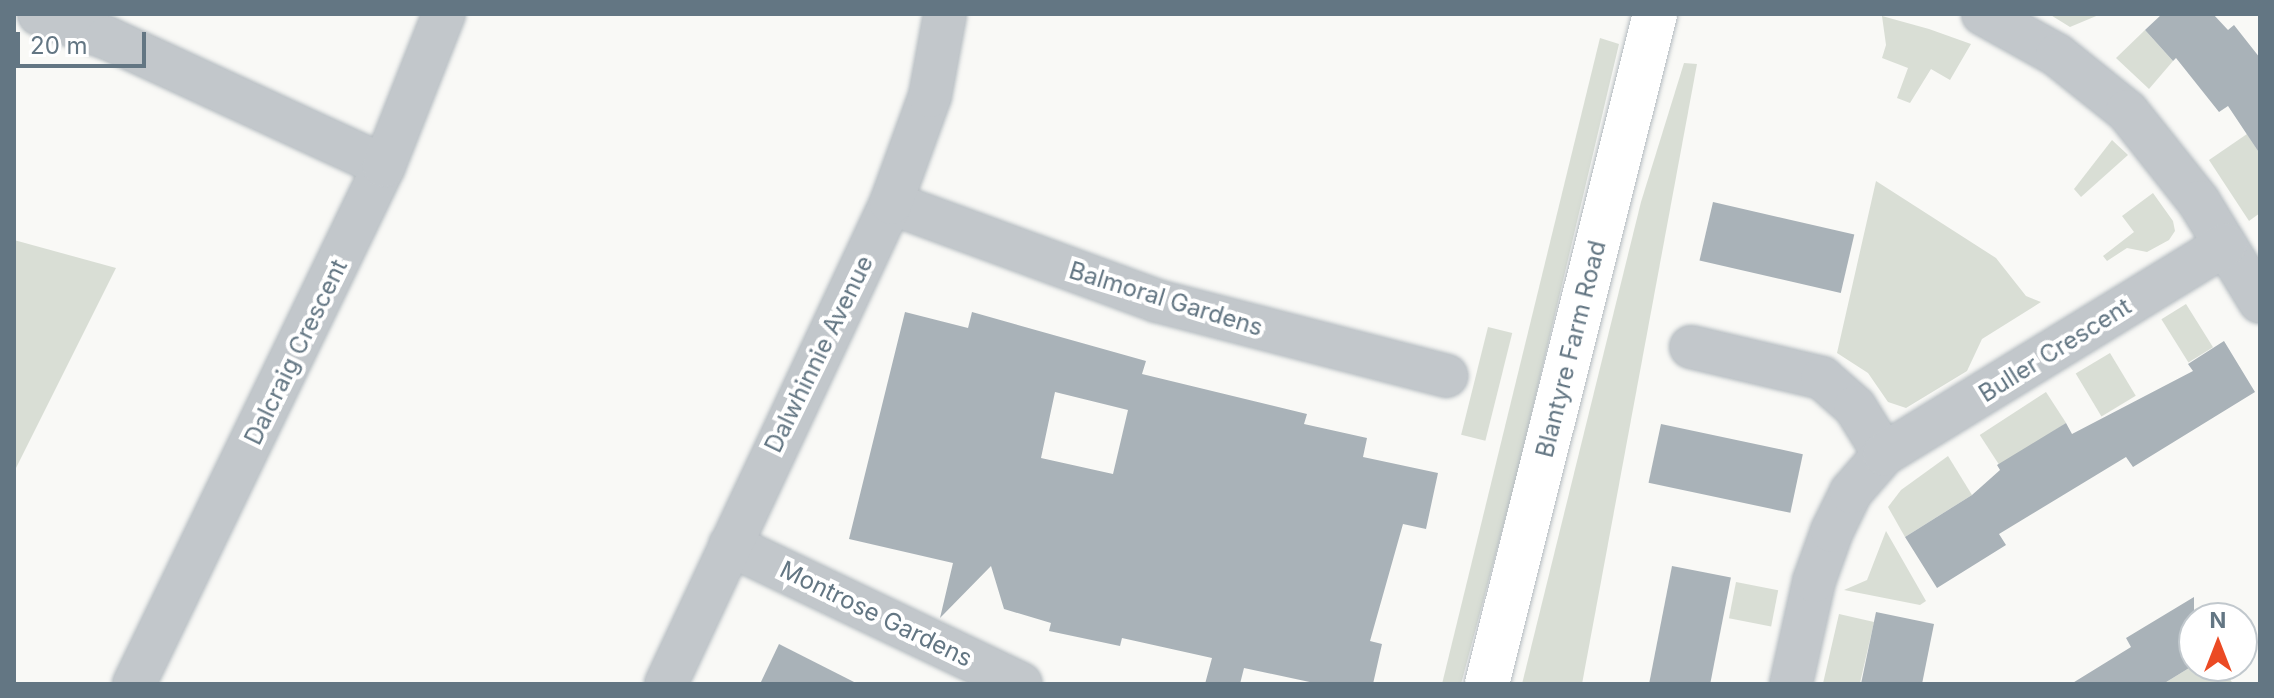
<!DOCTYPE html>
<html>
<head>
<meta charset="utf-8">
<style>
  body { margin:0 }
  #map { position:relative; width:2274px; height:698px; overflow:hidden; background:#f9f9f6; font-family:Inter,sans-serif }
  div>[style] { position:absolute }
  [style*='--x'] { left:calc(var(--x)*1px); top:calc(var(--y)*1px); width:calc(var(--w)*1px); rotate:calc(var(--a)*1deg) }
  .green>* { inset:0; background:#d9ded5; transform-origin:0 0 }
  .building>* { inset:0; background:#a9b2b8; transform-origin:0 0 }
  .roads { filter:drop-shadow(0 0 2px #b4bbc0) drop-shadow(0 0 2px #b4bbc0) }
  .street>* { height:42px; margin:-21px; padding:0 21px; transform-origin:21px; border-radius:21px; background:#c2c7cb }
  .secondary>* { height:44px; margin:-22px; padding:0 22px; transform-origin:22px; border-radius:22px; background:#fff }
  span { translate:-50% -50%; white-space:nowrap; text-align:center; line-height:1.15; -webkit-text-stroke:8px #fff; paint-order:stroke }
  .street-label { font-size:24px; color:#637683 }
  .frame { position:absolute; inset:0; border:16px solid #637683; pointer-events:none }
  .north { position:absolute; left:2178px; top:602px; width:80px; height:80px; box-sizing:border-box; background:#fff; border:2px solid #c1c8cd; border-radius:50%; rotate:0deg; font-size:22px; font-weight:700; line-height:32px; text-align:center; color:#637683 }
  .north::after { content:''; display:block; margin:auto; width:28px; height:36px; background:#eb4a24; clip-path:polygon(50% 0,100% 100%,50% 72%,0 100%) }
  .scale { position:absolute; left:16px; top:32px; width:130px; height:36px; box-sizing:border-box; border:4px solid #637683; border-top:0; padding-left:10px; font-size:24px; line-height:28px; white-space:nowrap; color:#637683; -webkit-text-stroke:6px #fff; paint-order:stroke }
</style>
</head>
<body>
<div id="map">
  <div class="green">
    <div style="clip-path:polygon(2049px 14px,2101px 14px,2070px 27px)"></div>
    <div style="clip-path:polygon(1882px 16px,1929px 29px,1971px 44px,1950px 80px,1931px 69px,1910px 103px,1897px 98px,1908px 68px,1882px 58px,1886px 45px)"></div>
    <div style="clip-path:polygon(2145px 30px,2173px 61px,2149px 89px,2116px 58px)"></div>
    <div style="clip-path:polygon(1600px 38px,1619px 44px,1517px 475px,1461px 684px,1442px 684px)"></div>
    <div style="clip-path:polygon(1684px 63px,1697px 64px,1582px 684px,1522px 684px,1641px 202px)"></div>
    <div style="clip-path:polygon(2247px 134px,2260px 154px,2260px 213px,2249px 221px,2209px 160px)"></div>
    <div style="clip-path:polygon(2112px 140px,2128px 155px,2081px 197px,2074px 189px)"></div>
    <div style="clip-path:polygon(1876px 181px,1996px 258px,2026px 296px,2041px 302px,1982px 339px,1967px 371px,1906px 408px,1888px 402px,1868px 373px,1837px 353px)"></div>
    <div style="clip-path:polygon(2153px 193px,2173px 221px,2175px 231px,2169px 240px,2147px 252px,2127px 248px,2107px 261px,2103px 256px,2134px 232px,2122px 216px)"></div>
    <div style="clip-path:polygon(14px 240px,116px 268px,14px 472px)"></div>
    <div style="left:2186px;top:304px;width:51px;height:29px;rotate:58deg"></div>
    <div style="left:1488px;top:327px;width:25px;height:111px;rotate:14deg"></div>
    <div style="left:2110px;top:353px;width:50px;height:40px;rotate:59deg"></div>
    <div style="left:2046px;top:392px;width:37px;height:79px;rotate:57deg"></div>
    <div style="clip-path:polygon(1948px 456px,1972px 495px,1905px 537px,1888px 507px,1901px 490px)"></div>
    <div style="clip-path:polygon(1886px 531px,1926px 601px,1920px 605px,1844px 590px,1867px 580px)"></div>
    <div style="left:1736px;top:582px;width:43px;height:37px;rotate:11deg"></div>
    <div style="left:1839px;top:614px;width:36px;height:70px;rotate:13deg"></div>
    <div style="clip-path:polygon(2194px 665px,2222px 666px,2233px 684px,2163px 684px)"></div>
  </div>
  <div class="building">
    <div style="clip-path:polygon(2162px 14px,2213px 14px,2228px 30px,2234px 25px,2260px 58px,2260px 154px,2228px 106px,2219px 112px,2176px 58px,2173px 61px,2145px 30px)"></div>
    <div style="left:1713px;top:202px;width:145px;height:60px;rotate:13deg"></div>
    <div style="clip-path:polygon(evenodd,905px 312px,968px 328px,972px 312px,1146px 361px,1142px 374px,1307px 414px,1304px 424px,1367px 438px,1363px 457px,1438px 473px,1426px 529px,1403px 524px,1370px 641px,1382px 644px,1373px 684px,1319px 684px,1244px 668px,1240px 684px,1205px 684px,1212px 658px,1122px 638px,1120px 646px,1049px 631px,1051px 623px,1004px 609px,991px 566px,940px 618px,953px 563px,849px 539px,905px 312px,1055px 392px,1128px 410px,1113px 474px,1041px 458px,1055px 392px)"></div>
    <div style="clip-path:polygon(2224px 341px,2255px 392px,2133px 467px,2126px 457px,1999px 534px,2006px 545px,1937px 588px,1905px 537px,1972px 495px,2000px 470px,1997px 465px,2066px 423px,2072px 434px,2193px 371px,2188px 364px)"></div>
    <div style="left:1661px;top:424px;width:145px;height:60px;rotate:12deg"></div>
    <div style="left:1672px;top:566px;width:60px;height:120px;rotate:11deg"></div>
    <div style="clip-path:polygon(2194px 597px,2194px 665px,2163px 684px,2071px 684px,2131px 647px,2126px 638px)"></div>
    <div style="clip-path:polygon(1876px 612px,1934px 624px,1922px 684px,1861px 684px)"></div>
    <div style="clip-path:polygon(779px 644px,858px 684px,760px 684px)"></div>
  </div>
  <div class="roads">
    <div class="street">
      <div style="--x:39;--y:14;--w:72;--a:19.4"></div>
      <div style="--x:107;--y:38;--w:305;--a:24.8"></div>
      <div style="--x:1983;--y:14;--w:85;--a:29"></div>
      <div style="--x:2057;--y:55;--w:90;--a:38.7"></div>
      <div style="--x:2127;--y:111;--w:116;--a:51.6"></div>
      <div style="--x:2199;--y:202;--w:117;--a:58.6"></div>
      <div style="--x:891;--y:203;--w:283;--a:20.2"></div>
      <div style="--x:1157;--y:301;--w:299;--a:14.5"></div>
      <div style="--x:1691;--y:347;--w:135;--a:13.3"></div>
      <div style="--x:1822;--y:378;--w:44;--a:41.3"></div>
      <div style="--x:1855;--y:407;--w:55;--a:58.3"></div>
      <div style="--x:730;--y:545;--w:322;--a:25.5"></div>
      <div style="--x:134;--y:684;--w:575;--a:-64.24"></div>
      <div style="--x:384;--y:166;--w:163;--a:-68.5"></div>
      <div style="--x:666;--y:684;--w:531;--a:-64.93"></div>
      <div style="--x:891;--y:203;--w:114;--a:-70"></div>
      <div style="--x:930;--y:96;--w:83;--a:-79.6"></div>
      <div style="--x:1791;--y:684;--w:106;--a:-77.4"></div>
      <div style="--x:1814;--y:581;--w:53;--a:-70.2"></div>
      <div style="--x:1832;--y:531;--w:43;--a:-64"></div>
      <div style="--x:1851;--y:492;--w:50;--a:-49"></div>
      <div style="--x:1884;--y:454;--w:400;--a:-31.5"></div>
    </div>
    <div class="secondary">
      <div style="--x:1487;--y:684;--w:691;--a:-75.92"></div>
    </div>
  </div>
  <div class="street-label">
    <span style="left:1166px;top:299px;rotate:17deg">Balmoral Gardens</span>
    <span style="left:1571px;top:349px;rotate:-76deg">Blantyre Farm Road</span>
    <span style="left:2055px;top:350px;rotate:-32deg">Buller Crescent</span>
    <span style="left:296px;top:352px;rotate:-64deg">Dalcraig Crescent</span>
    <span style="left:819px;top:354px;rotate:-64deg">Dalwhinnie Avenue</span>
    <span style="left:876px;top:614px;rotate:26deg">Montrose Gardens</span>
  </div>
  <div class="frame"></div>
  <div class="north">N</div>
  <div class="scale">20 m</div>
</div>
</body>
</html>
